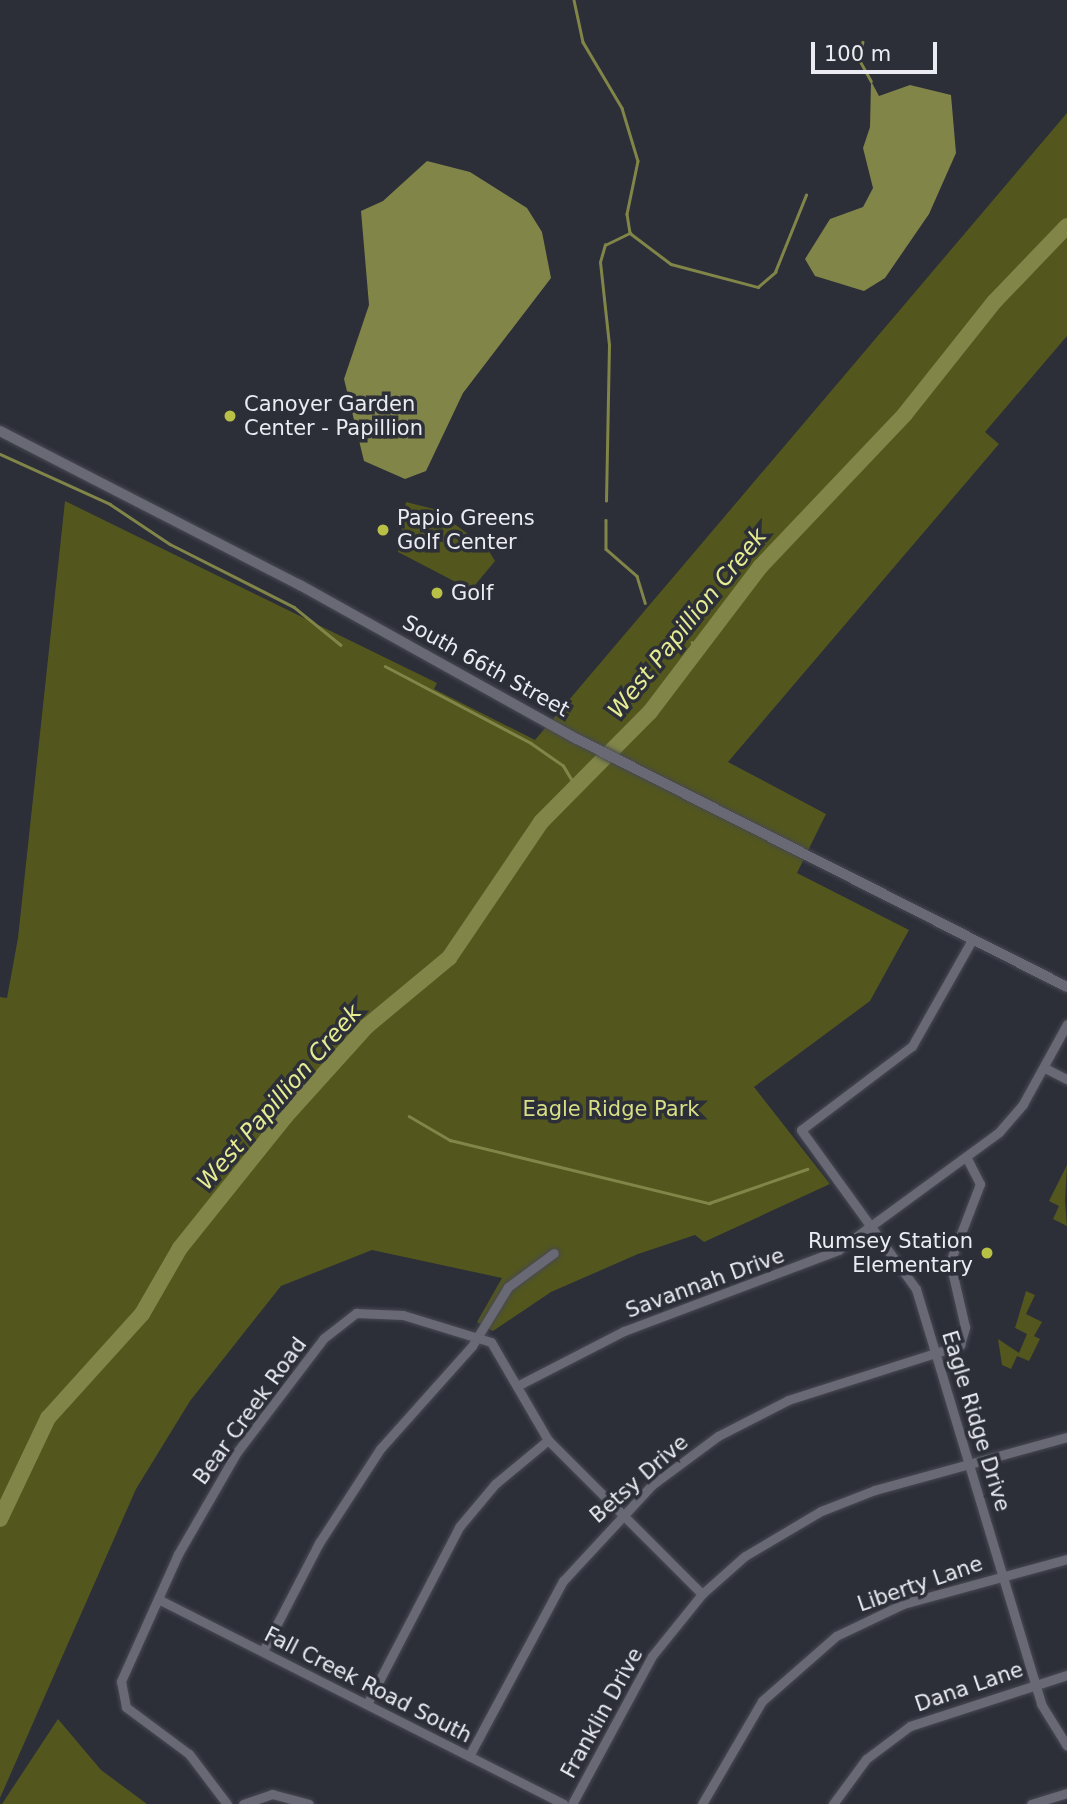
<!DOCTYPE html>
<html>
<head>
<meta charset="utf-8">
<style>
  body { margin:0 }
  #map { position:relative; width:1067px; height:1804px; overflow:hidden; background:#2c2e38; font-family:"DejaVu Sans",sans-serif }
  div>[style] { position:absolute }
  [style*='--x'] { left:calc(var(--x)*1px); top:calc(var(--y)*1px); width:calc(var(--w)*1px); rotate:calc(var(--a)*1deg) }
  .green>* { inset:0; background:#53571e }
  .water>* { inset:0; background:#818548 }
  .stream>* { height:2.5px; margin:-1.25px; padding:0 1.25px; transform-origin:1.25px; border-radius:1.25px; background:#818548 }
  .river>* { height:16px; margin:-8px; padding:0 8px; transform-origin:8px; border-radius:8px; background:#818548 }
  .roads { filter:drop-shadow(0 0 2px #484952) drop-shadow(0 0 2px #484952) }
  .minor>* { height:9px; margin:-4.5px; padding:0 4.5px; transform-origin:4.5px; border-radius:4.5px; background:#686975 }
  .tertiary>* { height:10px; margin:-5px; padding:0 5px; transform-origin:5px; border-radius:5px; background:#686975 }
  .dots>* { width:19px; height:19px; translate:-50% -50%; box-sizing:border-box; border:4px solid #2c2e38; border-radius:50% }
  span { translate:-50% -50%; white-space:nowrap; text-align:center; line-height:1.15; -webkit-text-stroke:7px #2c2e38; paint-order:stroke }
  .poi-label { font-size:21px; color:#ebecf3 }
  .left { translate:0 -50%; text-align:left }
  .right { translate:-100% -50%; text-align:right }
  .street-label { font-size:21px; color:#ebecf3 }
  .park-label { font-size:21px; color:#d8df85 }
  .water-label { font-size:23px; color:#e5ec92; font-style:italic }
  .scale { position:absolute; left:811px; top:42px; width:126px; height:32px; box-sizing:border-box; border:4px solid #ebecf3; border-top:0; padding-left:9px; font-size:21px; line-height:24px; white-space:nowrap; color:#ebecf3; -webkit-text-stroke:5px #2c2e38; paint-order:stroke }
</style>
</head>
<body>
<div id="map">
  <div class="green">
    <div style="clip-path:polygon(1067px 113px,1067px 336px,985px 432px,999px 444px,728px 762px,826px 814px,797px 873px,909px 930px,870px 1001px,754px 1087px,830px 1184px,704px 1242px,695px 1235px,638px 1254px,551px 1292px,493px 1331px,477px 1322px,502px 1278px,372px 1250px,281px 1286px,190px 1401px,136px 1489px,0 1798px,0 997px,7px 998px,18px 938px,65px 501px,437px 683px,434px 689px,535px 740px)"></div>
    <div style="clip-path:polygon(406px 502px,434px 509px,487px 548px,495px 561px,471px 590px,398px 552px)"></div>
    <div style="clip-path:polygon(1067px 1165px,1065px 1201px,1067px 1226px,1053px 1219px,1059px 1206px,1049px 1201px)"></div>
    <div style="clip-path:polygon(1026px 1291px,1035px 1295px,1026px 1314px,1042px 1322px,1034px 1336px,1040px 1339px,1029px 1361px,1017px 1356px,1011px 1369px,1002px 1365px,998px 1339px,1019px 1353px,1027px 1334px,1015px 1328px)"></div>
    <div style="clip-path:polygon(58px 1719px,101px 1770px,147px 1804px,2px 1804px)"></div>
  </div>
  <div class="water">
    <div style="clip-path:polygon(871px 81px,879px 96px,910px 85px,951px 95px,956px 153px,929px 214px,885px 278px,864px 291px,815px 276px,805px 259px,830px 219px,863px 207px,873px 188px,863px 148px,870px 127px)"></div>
    <div style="clip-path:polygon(427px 161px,470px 172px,527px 208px,542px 232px,551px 278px,463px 393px,426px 471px,405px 479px,364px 461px,344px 379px,369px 305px,361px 211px,383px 201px)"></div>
  </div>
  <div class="stream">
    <div style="--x:574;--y:0;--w:43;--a:77.9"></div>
    <div style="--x:583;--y:42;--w:77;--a:59.4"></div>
    <div style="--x:622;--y:108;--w:55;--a:73.2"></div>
    <div style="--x:638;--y:161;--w:54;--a:101.7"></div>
    <div style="--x:627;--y:214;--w:19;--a:81"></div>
    <div style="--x:863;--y:42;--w:17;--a:103"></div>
    <div style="--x:859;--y:59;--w:25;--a:61"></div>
    <div style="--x:0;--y:454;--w:121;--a:24.4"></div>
    <div style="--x:110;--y:504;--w:72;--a:33.7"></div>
    <div style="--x:170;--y:544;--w:139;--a:26.9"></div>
    <div style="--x:294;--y:607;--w:60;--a:39"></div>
    <div style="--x:606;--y:501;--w:156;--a:-88.9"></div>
    <div style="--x:609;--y:345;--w:83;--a:-96.2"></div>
    <div style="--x:600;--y:262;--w:18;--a:-74"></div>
    <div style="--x:605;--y:245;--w:28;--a:-26"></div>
    <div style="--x:630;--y:233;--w:51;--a:37.1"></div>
    <div style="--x:671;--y:264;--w:90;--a:14.8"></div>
    <div style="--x:758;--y:287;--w:23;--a:-41"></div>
    <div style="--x:775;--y:272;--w:83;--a:-68.1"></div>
    <div style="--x:606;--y:520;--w:29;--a:90"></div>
    <div style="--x:606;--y:549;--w:41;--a:41.1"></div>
    <div style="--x:637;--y:576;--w:28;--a:73"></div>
    <div style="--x:692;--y:642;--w:10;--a:61"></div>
    <div style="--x:385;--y:666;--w:165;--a:27.8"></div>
    <div style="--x:531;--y:743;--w:39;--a:35"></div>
    <div style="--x:563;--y:765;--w:27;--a:59"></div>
    <div style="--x:409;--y:1116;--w:48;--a:30.3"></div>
    <div style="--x:450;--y:1140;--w:267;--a:13.7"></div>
    <div style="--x:709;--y:1203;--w:104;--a:-19.1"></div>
  </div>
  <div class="river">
    <div style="--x:0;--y:1519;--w:112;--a:-64.6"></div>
    <div style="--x:48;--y:1418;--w:140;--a:-47.9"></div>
    <div style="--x:142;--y:1314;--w:76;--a:-60.1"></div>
    <div style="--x:180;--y:1248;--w:168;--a:-51.3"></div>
    <div style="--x:285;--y:1117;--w:122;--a:-48"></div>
    <div style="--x:367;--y:1026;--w:107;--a:-39.7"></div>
    <div style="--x:449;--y:958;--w:164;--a:-55.9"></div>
    <div style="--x:541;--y:822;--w:155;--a:-45.3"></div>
    <div style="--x:650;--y:712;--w:182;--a:-52.8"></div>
    <div style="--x:760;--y:567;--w:211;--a:-46.5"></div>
    <div style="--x:905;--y:414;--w:144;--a:-51.5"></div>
    <div style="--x:995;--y:301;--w:104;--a:-46.2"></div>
  </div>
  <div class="roads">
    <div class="minor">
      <div style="--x:972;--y:940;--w:122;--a:119.5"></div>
      <div style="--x:912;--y:1046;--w:139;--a:142.9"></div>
      <div style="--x:801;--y:1130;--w:196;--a:54.1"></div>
      <div style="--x:916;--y:1289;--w:433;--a:73.2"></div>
      <div style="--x:1041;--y:1704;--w:49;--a:58.2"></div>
      <div style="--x:1045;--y:1068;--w:25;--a:27"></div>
      <div style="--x:517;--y:1386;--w:120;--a:-27.2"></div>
      <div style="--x:624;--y:1331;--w:229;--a:-20.7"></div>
      <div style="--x:838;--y:1250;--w:200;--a:-36.2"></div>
      <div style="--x:999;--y:1132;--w:37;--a:-49"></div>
      <div style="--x:1023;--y:1104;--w:91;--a:-61.2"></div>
      <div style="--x:158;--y:1599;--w:454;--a:26.8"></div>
      <div style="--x:263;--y:1651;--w:122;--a:-62.6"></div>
      <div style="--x:319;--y:1543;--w:112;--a:-57"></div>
      <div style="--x:380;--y:1449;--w:138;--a:-48.2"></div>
      <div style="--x:472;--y:1346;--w:69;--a:-58.6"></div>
      <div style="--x:508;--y:1287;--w:57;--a:-36.5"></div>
      <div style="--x:367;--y:1704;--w:199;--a:-62.5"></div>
      <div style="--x:459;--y:1527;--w:56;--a:-50.1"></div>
      <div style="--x:495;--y:1484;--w:69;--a:-39.7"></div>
      <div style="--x:469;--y:1756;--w:199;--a:-61.8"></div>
      <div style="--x:563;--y:1581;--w:131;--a:-47.2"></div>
      <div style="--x:652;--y:1485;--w:82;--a:-36.6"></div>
      <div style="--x:718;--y:1436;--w:79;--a:-27.2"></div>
      <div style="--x:788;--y:1400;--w:181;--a:-17.7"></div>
      <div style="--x:960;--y:1345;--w:19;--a:-74"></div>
      <div style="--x:965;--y:1327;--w:67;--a:-103"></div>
      <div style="--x:950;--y:1262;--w:84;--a:-69"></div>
      <div style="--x:980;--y:1184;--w:29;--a:-117"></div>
      <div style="--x:227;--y:1804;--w:63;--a:-127.2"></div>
      <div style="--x:189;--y:1754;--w:79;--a:-143.3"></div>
      <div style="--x:126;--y:1707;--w:26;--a:-101"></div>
      <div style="--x:121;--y:1681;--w:139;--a:-65.8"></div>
      <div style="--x:178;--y:1554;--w:118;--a:-60"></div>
      <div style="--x:237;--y:1452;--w:143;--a:-52.7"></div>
      <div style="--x:324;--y:1338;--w:41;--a:-38"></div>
      <div style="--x:356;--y:1313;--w:47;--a:2.4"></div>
      <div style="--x:403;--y:1315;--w:92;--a:17.1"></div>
      <div style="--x:491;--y:1342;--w:113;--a:59.8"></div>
      <div style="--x:548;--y:1440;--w:218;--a:45"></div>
      <div style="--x:243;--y:1804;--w:31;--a:-19"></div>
      <div style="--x:272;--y:1794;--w:38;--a:15"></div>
      <div style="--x:572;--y:1804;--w:168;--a:-61.6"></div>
      <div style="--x:652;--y:1656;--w:80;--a:-51.1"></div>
      <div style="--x:702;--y:1594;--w:57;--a:-41.5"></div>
      <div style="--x:745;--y:1556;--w:88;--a:-30.6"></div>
      <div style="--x:821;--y:1511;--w:58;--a:-21.3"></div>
      <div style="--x:875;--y:1490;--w:199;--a:-15.4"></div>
      <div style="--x:702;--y:1804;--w:119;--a:-59.8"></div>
      <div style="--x:762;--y:1701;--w:98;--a:-41.3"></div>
      <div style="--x:836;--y:1636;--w:74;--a:-25.5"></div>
      <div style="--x:903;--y:1604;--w:170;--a:-15.3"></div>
      <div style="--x:833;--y:1804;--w:56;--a:-53.7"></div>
      <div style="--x:866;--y:1759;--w:55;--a:-36.9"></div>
      <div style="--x:910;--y:1726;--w:165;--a:-18"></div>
      <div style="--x:1031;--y:1804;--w:38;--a:-17"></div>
    </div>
    <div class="tertiary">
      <div style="--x:0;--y:431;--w:337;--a:27.2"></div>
      <div style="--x:300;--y:585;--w:317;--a:29.1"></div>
      <div style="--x:577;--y:739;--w:549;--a:26.84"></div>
    </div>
  </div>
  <div class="dots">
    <div style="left:230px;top:416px;background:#b9c046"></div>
    <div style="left:383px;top:530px;background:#b9c046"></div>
    <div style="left:437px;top:593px;background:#b9c046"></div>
    <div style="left:987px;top:1253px;background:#b9c046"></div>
  </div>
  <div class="poi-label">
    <span class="left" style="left:244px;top:416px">Canoyer Garden<br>Center - Papillion</span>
    <span class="left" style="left:397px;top:530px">Papio Greens<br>Golf Center</span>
    <span class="left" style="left:451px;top:593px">Golf</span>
    <span class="right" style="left:973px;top:1253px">Rumsey Station<br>Elementary</span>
  </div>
  <div class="street-label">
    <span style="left:486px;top:666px;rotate:29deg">South 66th Street</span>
    <span style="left:705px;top:1283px;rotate:-20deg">Savannah Drive</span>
    <span style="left:250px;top:1411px;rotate:-54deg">Bear Creek Road</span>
    <span style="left:976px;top:1421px;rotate:73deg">Eagle Ridge Drive</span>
    <span style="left:639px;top:1479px;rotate:-41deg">Betsy Drive</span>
    <span style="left:920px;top:1584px;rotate:-19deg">Liberty Lane</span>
    <span style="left:368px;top:1685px;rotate:27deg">Fall Creek Road South</span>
    <span style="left:969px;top:1687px;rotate:-19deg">Dana Lane</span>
    <span style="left:602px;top:1713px;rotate:-61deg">Franklin Drive</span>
  </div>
  <div class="park-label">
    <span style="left:611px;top:1109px">Eagle Ridge Park</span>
  </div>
  <div class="water-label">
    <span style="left:687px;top:623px;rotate:-51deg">West Papillion Creek</span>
    <span style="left:279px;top:1097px;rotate:-49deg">West Papillion Creek</span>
  </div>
  <div class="scale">100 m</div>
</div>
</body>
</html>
